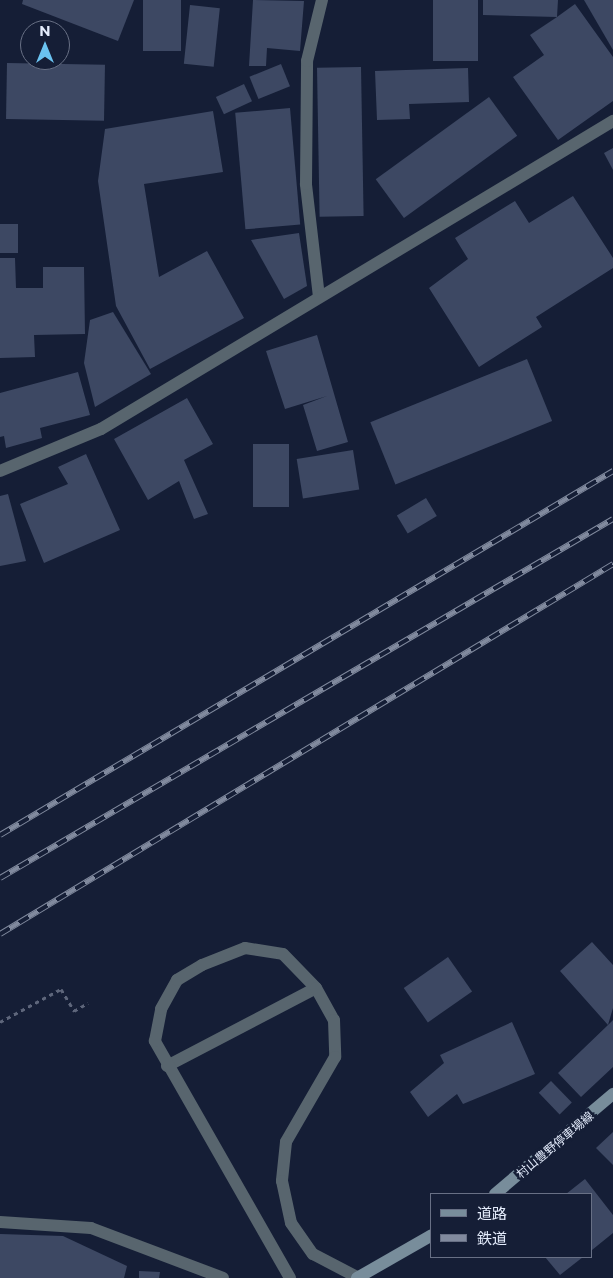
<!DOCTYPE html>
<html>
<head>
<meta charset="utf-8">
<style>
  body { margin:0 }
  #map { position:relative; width:613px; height:1278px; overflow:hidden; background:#151e36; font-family:Montserrat,"Noto Sans JP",sans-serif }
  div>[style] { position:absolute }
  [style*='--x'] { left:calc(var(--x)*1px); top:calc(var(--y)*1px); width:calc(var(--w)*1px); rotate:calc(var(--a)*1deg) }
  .building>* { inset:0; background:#3d4863; transform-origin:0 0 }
  .path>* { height:3px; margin-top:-1.5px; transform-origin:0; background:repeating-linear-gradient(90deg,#5e667b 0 4px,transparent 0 8px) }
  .service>* { height:12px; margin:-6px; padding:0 6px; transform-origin:6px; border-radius:6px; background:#58656e }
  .minor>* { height:12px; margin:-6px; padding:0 6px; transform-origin:6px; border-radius:6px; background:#58656e }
  .secondary>* { height:12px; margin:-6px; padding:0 6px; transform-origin:6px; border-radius:6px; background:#788d9b }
  .rail>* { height:5.5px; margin-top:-2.75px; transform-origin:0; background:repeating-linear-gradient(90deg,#151e36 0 11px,#818a9e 0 22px); box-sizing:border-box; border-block:1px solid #818a9e }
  span { translate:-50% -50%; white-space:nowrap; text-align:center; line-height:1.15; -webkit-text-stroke:5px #151e36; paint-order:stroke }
  .street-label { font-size:12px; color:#e4ecfc }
  .legend { position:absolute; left:430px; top:1193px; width:162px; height:65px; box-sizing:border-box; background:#151e36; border:1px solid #687085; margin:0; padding:6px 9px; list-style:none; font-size:15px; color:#e4ecfc }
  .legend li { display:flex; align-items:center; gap:10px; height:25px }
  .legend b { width:25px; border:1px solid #687085 }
  .north { position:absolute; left:20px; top:20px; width:50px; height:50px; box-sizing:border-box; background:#151e36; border:1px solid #687085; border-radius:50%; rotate:0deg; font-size:14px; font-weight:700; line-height:20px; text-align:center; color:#e4ecfc }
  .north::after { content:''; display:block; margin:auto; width:18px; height:22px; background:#6ac3f1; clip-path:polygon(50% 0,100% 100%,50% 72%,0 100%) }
</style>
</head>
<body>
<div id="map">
  <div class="building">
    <div style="clip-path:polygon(23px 0,134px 0,118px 41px,22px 4px)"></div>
    <div style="left:143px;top:0;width:38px;height:51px"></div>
    <div style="clip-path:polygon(253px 0,304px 1px,300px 51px,267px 48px,266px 66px,249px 66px)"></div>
    <div style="left:433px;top:0;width:45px;height:61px"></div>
    <div style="clip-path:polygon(483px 0,558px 0,557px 17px,575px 4px,613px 57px,613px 101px,558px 140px,513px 77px,544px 55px,530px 35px,557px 17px,483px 15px)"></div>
    <div style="clip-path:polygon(584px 0,613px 0,613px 50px)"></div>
    <div style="left:190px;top:5px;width:30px;height:59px;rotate:6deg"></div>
    <div style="left:7px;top:63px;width:98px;height:56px;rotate:1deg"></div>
    <div style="left:281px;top:64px;width:24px;height:34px;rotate:68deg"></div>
    <div style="left:361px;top:67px;width:149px;height:44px;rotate:89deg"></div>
    <div style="clip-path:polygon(468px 68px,469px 102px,409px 104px,410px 119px,377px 120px,375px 71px)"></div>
    <div style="left:244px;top:84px;width:19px;height:31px;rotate:65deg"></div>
    <div style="left:489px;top:97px;width:48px;height:140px;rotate:54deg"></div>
    <div style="left:290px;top:108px;width:117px;height:55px;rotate:85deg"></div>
    <div style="clip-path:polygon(213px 111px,223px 172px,144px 184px,159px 277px,207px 251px,244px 318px,150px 369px,116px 306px,98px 181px,105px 129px)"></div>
    <div style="clip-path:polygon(613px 148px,613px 170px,604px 153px)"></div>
    <div style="clip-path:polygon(573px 196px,613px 258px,613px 268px,536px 317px,542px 327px,479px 367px,429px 288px,468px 259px,455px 238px,515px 201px,529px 223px)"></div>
    <div style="left:18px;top:224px;width:29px;height:18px;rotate:90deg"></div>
    <div style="clip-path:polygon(299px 233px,307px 286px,284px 299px,251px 240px)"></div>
    <div style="clip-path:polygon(0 258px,15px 258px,16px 288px,43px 288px,43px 267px,84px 267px,85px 334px,34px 335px,35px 357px,0 358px)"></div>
    <div style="clip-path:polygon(113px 312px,151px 374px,95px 407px,84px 363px,90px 320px)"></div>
    <div style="clip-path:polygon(317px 335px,348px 442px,317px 451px,303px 405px,327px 396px,285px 409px,266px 351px)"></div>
    <div style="left:527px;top:359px;width:67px;height:169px;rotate:68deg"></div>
    <div style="clip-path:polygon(78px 372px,90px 415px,40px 428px,42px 438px,6px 448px,4px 436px,0 437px,0 393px)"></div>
    <div style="clip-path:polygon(187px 398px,213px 444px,184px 460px,208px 514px,194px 519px,179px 481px,148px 500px,114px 439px)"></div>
    <div style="left:253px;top:444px;width:36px;height:63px"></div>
    <div style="left:353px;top:450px;width:40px;height:57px;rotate:81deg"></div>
    <div style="clip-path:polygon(86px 454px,120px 530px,44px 563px,20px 504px,68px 484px,58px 467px)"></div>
    <div style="clip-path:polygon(8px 494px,26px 561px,0 566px,0 496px)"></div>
    <div style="left:426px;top:498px;width:21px;height:34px;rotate:59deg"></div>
    <div style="clip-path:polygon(592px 942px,613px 965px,613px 1008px,608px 1025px,613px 1020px,613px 1067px,581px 1097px,558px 1073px,608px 1025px,560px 971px)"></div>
    <div style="left:448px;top:957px;width:42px;height:54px;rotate:55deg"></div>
    <div style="clip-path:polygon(512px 1022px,535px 1074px,463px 1104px,457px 1094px,428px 1117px,410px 1092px,444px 1063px,440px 1055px)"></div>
    <div style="left:551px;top:1081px;width:30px;height:17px;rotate:46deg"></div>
    <div style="clip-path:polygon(613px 1132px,613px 1165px,596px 1148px)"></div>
    <div style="clip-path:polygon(585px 1179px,613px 1215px,613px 1233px,592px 1250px,592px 1194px,566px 1194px)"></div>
    <div style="clip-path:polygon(0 1234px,63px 1236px,127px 1266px,124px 1278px,0 1278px)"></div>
    <div style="clip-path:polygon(545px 1257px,583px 1257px,560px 1275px)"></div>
    <div style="clip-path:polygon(139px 1271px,160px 1272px,159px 1278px,139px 1278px)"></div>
  </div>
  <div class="path">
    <div style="--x:0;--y:1022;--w:69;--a:-28.4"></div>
    <div style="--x:61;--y:989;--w:26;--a:59"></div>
    <div style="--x:74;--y:1011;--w:16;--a:-30"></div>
  </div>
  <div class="service">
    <div style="--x:167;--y:1066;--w:168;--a:-27.6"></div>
  </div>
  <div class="minor">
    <div style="--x:319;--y:297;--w:114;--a:-96.6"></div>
    <div style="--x:306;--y:184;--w:123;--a:-89.5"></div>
    <div style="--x:307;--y:61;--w:63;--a:-76.2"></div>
    <div style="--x:0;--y:471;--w:109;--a:-22.6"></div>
    <div style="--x:101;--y:429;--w:598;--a:-31.03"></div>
    <div style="--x:0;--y:1222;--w:91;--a:3.8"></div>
    <div style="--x:91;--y:1228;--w:141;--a:20.7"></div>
    <div style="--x:290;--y:1278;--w:273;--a:-119.7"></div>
    <div style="--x:155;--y:1041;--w:33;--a:-79"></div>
    <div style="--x:161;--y:1009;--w:33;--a:-61"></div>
    <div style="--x:177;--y:980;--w:29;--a:-31"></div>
    <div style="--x:202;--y:965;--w:46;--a:-21.6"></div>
    <div style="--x:245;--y:948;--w:38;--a:9"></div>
    <div style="--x:283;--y:954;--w:47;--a:45.9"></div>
    <div style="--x:316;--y:988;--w:37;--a:61"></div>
    <div style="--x:334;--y:1020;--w:37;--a:88"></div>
    <div style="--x:335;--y:1057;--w:98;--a:120"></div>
    <div style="--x:286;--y:1142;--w:39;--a:96"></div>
    <div style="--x:282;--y:1181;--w:43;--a:77.9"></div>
    <div style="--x:291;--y:1223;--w:38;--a:55"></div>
    <div style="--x:313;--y:1254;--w:52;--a:27.6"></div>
  </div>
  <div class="secondary">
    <div style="--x:495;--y:1194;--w:155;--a:-40.3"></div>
    <div style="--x:357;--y:1278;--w:86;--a:-29.8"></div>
  </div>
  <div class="rail">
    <div style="--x:0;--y:835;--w:713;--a:-30.7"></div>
    <div style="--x:0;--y:878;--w:710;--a:-30.36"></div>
    <div style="--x:0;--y:934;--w:716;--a:-31.11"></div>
  </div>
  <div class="street-label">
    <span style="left:555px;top:1145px;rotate:-40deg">村山豊野停車場線</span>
  </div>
  <ul class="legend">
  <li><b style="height:6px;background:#788d9b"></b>道路</li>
  <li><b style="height:6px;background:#818a9e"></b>鉄道</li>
  </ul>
  <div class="north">N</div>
</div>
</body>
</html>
